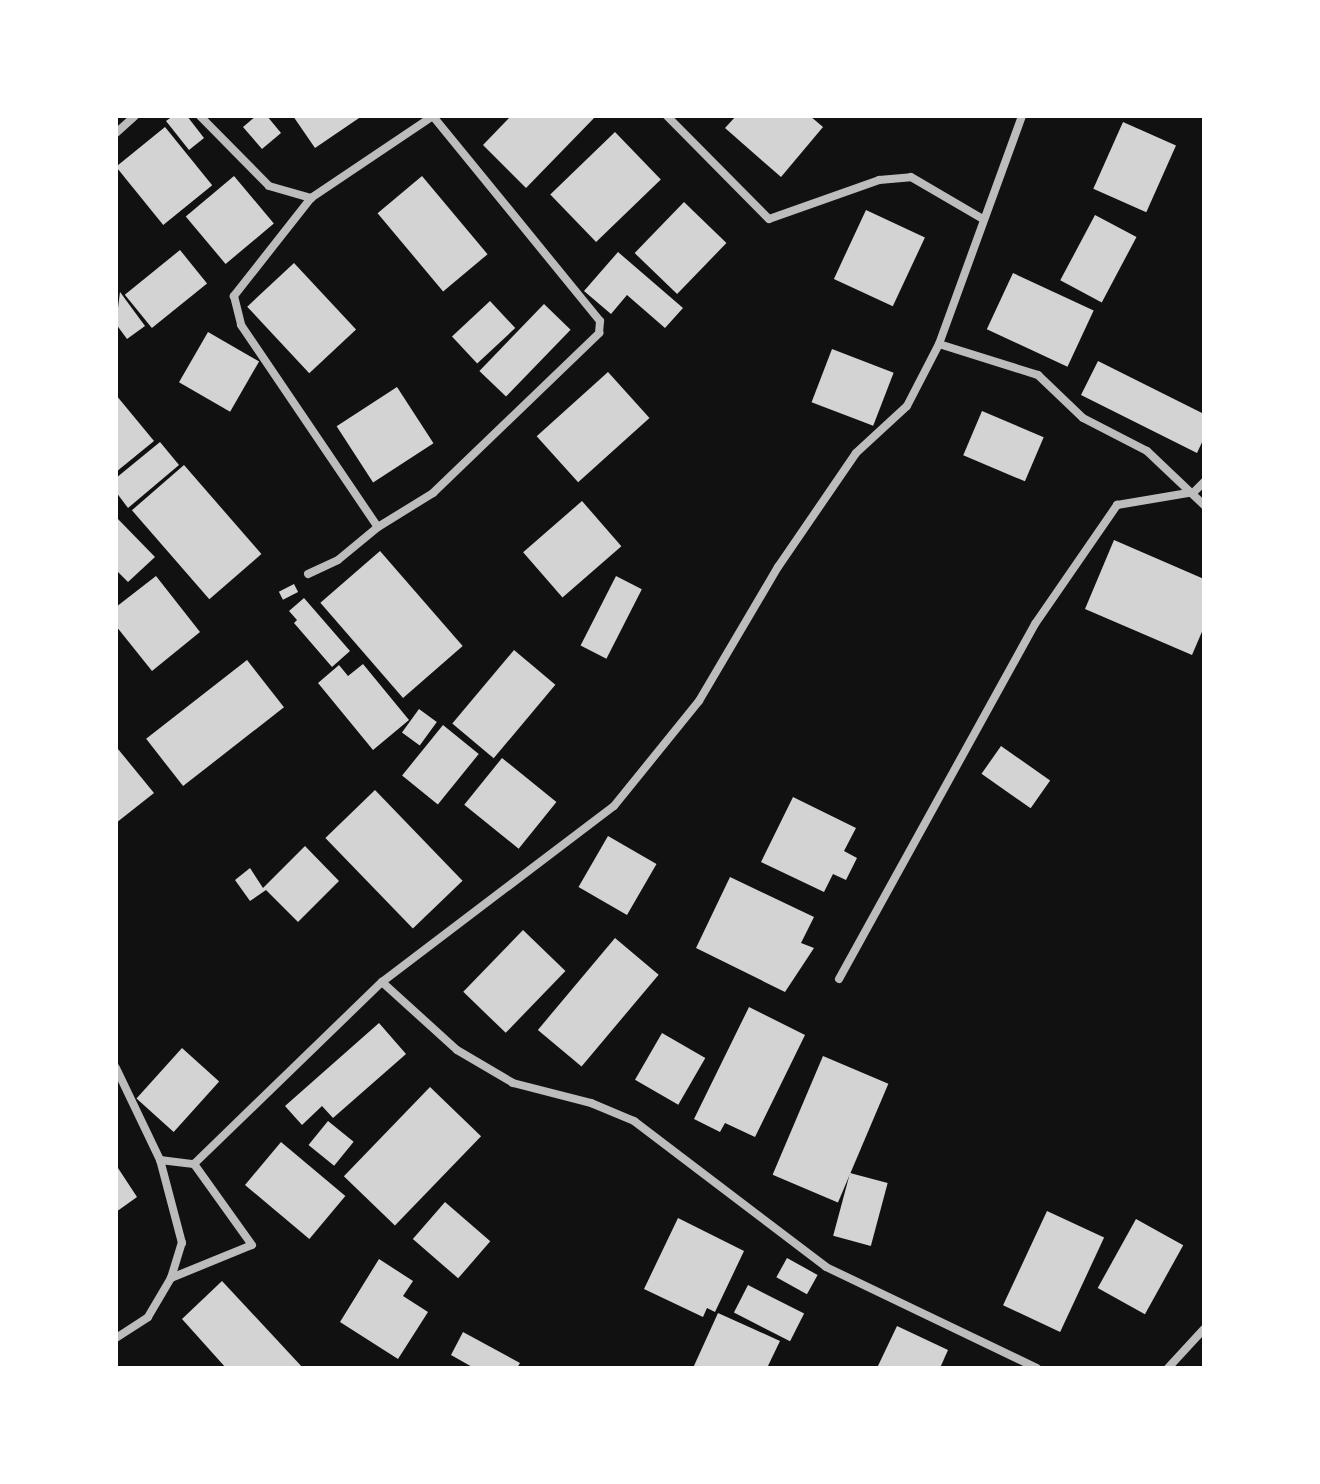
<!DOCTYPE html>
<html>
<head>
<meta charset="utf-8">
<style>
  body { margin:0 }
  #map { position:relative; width:1320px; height:1484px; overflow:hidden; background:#111; font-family:Raleway,sans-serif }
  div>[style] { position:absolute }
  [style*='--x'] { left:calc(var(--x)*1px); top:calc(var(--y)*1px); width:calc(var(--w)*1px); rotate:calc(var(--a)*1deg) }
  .building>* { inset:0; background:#d3d3d3; transform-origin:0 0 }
  .minor>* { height:8px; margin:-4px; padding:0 4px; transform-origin:4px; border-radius:4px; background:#bcbcbc }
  span { translate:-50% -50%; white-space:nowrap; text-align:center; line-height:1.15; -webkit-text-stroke:6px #fff; paint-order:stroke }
  .frame { position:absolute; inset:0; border:118px solid #fff; pointer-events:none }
</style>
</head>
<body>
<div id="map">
  <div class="building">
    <div style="clip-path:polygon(173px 116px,187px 116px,204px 138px,189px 150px,166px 121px)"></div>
    <div style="clip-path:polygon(256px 116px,267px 116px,281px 133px,262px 149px,243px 127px)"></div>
    <div style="clip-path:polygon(293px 116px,362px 116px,315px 148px)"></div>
    <div style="clip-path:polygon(511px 116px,596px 116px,526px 188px,483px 145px)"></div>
    <div style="clip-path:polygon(736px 116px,810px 116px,823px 127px,781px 177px,725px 128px)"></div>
    <div style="left:1123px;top:122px;width:58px;height:73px;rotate:24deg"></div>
    <div style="left:165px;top:127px;width:75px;height:63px;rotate:51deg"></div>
    <div style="left:615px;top:132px;width:66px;height:90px;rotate:46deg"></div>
    <div style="left:234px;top:176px;width:62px;height:63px;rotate:50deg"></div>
    <div style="left:422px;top:176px;width:102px;height:58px;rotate:50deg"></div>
    <div style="left:684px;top:202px;width:59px;height:71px;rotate:44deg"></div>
    <div style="left:866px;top:210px;width:65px;height:76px;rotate:25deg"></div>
    <div style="left:1095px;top:215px;width:47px;height:74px;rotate:28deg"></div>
    <div style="left:180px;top:250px;width:43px;height:71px;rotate:51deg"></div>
    <div style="clip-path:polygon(618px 252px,683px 308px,665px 328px,627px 295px,611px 314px,584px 291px)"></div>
    <div style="left:294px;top:263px;width:91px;height:64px;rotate:47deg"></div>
    <div style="left:1013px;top:273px;width:89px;height:62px;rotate:25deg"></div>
    <div style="clip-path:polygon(120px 292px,145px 326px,127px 339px,116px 324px)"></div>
    <div style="left:490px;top:301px;width:37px;height:52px;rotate:47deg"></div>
    <div style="left:544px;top:304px;width:37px;height:93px;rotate:44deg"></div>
    <div style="left:208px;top:332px;width:59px;height:58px;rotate:30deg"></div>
    <div style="left:832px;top:349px;width:66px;height:57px;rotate:21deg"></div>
    <div style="clip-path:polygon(1098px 361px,1204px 414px,1204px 438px,1197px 453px,1081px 395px)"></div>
    <div style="left:608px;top:372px;width:62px;height:96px;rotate:48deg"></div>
    <div style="left:397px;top:387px;width:67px;height:72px;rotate:57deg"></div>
    <div style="clip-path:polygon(116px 395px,154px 441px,116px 472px)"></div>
    <div style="left:982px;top:411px;width:67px;height:48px;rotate:23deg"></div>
    <div style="clip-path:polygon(160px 442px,179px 465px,128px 508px,116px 492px,116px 478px)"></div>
    <div style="left:184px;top:465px;width:118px;height:69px;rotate:49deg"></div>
    <div style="left:582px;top:501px;width:60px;height:78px;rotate:49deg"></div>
    <div style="clip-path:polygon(116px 517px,155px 557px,128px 582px,116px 570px)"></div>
    <div style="clip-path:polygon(1114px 540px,1204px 579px,1204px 627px,1192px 655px,1085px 609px)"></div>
    <div style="left:380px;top:551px;width:126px;height:79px;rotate:49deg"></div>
    <div style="clip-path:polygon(156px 576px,200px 632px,152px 671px,116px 626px,116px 607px)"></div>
    <div style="left:616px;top:576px;width:29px;height:78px;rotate:27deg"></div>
    <div style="left:294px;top:584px;width:9px;height:17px;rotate:63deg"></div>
    <div style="clip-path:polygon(304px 598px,350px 651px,332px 667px,294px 623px,297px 620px,289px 611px)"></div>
    <div style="left:514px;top:650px;width:54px;height:96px;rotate:40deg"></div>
    <div style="left:247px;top:660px;width:60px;height:128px;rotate:52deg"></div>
    <div style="clip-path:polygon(363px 664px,409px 720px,373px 750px,318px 683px,339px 665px,348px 676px)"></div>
    <div style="left:419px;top:709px;width:22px;height:29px;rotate:36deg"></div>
    <div style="left:443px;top:725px;width:46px;height:65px;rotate:39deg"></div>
    <div style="left:1001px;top:746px;width:60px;height:34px;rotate:35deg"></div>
    <div style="clip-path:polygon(118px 749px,154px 793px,116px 823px,116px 751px)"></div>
    <div style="left:502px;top:758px;width:70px;height:60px;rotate:39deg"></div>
    <div style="left:375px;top:790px;width:126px;height:69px;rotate:46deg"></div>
    <div style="clip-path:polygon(793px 797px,856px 828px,844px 851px,857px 858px,846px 880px,833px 874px,824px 892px,761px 862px)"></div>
    <div style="left:608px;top:836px;width:56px;height:59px;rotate:30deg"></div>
    <div style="clip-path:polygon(305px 846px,339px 881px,298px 922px,266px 890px,250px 901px,235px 880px,250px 868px,263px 888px)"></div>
    <div style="clip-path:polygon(730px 877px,814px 917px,801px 943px,814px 948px,785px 992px,696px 948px)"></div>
    <div style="left:523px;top:930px;width:59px;height:86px;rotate:44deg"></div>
    <div style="left:615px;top:938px;width:57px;height:120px;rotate:40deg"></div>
    <div style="clip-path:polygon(749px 1007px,805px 1035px,755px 1137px,725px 1123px,720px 1132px,694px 1119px)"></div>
    <div style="clip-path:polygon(379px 1023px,406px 1054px,333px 1118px,322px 1106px,302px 1125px,285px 1106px)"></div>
    <div style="left:662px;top:1033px;width:50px;height:54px;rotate:30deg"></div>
    <div style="left:182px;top:1048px;width:50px;height:68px;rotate:42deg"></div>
    <div style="left:823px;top:1056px;width:71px;height:129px;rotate:23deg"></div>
    <div style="left:430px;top:1087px;width:71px;height:124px;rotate:44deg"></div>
    <div style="left:328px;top:1121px;width:33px;height:31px;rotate:39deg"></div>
    <div style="left:281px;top:1142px;width:84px;height:56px;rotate:40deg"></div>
    <div style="clip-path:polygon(116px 1165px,137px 1197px,116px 1212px)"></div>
    <div style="left:850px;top:1173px;width:39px;height:65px;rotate:15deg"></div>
    <div style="left:445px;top:1202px;width:60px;height:49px;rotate:41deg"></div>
    <div style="left:1047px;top:1211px;width:63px;height:104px;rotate:25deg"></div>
    <div style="clip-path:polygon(678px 1218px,744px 1251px,715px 1312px,707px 1308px,703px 1317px,644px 1289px)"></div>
    <div style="left:1136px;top:1219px;width:54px;height:79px;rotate:29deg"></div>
    <div style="left:787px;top:1258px;width:35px;height:22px;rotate:29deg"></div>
    <div style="clip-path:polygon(379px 1259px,413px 1281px,403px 1296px,428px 1312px,398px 1359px,340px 1322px)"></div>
    <div style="clip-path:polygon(222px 1281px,303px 1368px,226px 1368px,182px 1319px)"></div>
    <div style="left:748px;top:1285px;width:63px;height:31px;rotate:27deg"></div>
    <div style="clip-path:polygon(718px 1313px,780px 1341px,767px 1368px,693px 1368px)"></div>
    <div style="clip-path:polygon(897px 1326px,948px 1350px,940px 1368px,877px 1368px)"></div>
    <div style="clip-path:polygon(463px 1332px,520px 1363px,517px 1368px,474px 1368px,451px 1355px)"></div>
  </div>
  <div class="minor">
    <div style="--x:200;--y:116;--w:98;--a:45.4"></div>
    <div style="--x:269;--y:186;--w:44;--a:15.9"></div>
    <div style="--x:667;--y:116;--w:145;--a:45.3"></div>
    <div style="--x:769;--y:219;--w:117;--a:-19.5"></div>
    <div style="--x:879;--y:180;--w:32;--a:-5"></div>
    <div style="--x:911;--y:177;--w:83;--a:30.3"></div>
    <div style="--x:116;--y:133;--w:25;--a:-42"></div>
    <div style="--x:939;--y:344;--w:104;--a:17.4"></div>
    <div style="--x:1038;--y:375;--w:62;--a:43.7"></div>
    <div style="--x:1083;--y:418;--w:72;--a:27.3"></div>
    <div style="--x:1147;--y:451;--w:79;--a:43.5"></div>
    <div style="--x:308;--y:574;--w:33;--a:-25"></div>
    <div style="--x:338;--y:560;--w:52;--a:-39.5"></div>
    <div style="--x:378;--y:527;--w:65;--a:-31.7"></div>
    <div style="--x:433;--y:493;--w:231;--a:-43.9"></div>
    <div style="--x:599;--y:333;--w:12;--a:-85"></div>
    <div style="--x:600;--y:321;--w:264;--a:-129.2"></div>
    <div style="--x:433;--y:116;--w:147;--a:146.1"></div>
    <div style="--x:311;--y:198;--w:125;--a:128.2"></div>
    <div style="--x:234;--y:296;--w:30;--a:76"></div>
    <div style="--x:241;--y:325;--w:244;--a:55.9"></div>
    <div style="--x:839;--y:979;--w:406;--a:-61.1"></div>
    <div style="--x:1035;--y:624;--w:145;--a:-55.4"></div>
    <div style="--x:1117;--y:505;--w:78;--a:-9.6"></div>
    <div style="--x:1194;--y:492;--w:14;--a:-45"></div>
    <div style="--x:382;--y:982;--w:101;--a:42.2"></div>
    <div style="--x:457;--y:1050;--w:65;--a:30.5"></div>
    <div style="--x:513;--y:1083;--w:81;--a:14.4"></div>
    <div style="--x:591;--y:1103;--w:47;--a:22.7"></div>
    <div style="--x:634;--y:1121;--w:241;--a:37.2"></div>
    <div style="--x:826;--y:1267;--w:234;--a:25.6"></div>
    <div style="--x:116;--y:1068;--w:102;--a:64.4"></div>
    <div style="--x:171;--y:1278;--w:87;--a:-22.2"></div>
    <div style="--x:252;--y:1245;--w:100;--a:-125.6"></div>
    <div style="--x:116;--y:1338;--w:38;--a:-33"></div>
    <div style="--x:148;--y:1317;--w:45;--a:-59.5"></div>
    <div style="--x:171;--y:1278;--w:37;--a:-73"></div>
    <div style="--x:182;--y:1243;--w:86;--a:-104.8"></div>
    <div style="--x:160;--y:1160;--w:34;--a:7"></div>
    <div style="--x:194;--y:1164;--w:262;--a:-44.1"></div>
    <div style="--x:382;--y:982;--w:291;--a:-37.2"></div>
    <div style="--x:614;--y:806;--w:135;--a:-51"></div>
    <div style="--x:699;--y:701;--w:156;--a:-59.5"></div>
    <div style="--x:778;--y:567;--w:138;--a:-55.6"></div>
    <div style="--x:856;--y:453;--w:69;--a:-42.7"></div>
    <div style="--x:907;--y:406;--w:70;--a:-62.7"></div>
    <div style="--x:939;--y:344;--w:243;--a:-70"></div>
    <div style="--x:1168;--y:1368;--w:53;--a:-47.3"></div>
  </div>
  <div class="frame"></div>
</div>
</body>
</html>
